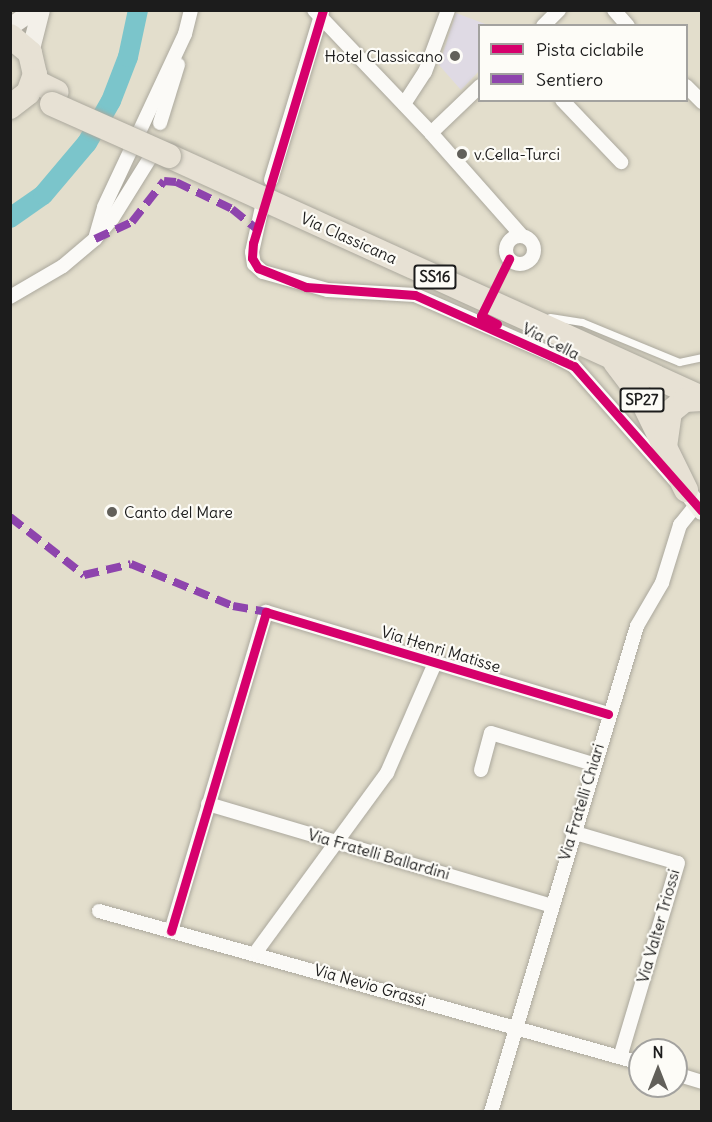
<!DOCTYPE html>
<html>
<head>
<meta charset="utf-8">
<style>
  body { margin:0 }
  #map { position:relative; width:712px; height:1122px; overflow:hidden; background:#e3decc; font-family:Delius,sans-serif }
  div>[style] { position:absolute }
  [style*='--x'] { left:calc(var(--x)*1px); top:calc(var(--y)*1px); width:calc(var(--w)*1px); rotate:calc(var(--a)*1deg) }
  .built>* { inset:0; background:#dfdae4 }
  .river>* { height:20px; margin:-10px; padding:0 10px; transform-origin:10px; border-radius:10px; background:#7bc5cb }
  .roads { filter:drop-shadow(0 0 2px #aba89d) drop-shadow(0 0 2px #aba89d) }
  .lane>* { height:7px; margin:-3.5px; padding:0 3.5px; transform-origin:3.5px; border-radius:3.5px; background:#fbfaf7 }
  .street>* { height:14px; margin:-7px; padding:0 7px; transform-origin:7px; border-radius:7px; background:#fbfaf7 }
  .street>.ring { margin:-7px; padding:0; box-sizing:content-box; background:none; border:14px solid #fbfaf7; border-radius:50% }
  .secondary>* { height:18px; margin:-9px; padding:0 9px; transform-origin:9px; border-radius:9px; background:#f3f0e9 }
  .highway>* { height:24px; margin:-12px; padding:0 12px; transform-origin:12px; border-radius:12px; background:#e7e1d4 }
  .bridges { filter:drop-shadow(0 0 2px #aba89d) drop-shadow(0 0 2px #aba89d) }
  .highway-bridge>* { height:24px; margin:-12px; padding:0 12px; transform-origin:12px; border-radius:12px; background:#e7e1d4 }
  .quiet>* { height:8px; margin-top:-4px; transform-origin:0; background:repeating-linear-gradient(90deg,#8e44ad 0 15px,transparent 0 23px) }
  .cycleway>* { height:9px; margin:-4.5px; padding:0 4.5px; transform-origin:4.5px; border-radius:4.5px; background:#d6006c }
  .dots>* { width:16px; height:16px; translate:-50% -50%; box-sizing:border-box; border:3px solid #fdfcf7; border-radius:50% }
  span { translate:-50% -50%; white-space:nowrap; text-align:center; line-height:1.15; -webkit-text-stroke:4.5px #fdfcf7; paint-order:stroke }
  .shield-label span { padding:2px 4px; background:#fdfcf7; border:2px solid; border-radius:4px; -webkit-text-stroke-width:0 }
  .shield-label { font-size:15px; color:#1c1c1c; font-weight:700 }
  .poi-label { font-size:16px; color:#1c1c1c }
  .right { translate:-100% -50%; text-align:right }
  .left { translate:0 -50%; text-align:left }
  .street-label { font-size:16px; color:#1c1c1c }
  .frame { position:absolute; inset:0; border:12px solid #1c1c1c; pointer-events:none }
  .legend { position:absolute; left:478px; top:24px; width:210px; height:78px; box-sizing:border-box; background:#fdfcf7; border:2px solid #a3a29f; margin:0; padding:8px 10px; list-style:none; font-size:18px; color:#1c1c1c }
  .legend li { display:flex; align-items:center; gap:12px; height:30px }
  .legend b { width:30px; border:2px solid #a3a29f }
  .north { position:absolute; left:628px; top:1038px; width:60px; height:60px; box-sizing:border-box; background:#fdfcf7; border:2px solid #a3a29f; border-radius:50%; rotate:0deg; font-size:16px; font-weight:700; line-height:24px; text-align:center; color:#1c1c1c }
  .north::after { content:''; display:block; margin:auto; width:21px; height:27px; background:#62605a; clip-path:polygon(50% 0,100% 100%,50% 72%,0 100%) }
</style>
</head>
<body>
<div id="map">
  <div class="built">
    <div style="clip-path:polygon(456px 13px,488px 25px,480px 26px,479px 71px,461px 90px,439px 65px)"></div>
  </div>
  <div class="river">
    <div style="--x:10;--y:218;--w:40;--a:-34.9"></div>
    <div style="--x:43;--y:195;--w:68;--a:-49.8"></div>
    <div style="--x:87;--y:143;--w:48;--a:-60.3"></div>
    <div style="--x:111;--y:101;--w:47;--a:-68.9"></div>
    <div style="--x:128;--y:57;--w:48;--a:-78"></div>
  </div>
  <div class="roads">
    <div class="lane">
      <div style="--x:550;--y:317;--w:32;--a:9"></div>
      <div style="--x:582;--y:322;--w:105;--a:22.4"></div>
      <div style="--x:679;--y:362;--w:24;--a:-12"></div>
    </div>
    <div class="street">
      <div style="--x:314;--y:10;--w:170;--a:46.4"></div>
      <div style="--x:431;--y:133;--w:137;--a:48.5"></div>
      <div style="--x:614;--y:10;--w:21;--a:49"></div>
      <div style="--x:543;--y:26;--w:23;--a:-45"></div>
      <div style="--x:686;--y:86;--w:23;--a:45"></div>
      <div style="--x:562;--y:100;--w:86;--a:46.4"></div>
      <div style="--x:404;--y:104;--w:38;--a:-57"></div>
      <div style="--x:425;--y:72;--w:66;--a:-69.6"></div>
      <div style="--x:160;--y:123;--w:61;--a:-72.8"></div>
      <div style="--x:431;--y:133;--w:68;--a:-43.8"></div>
      <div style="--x:271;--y:180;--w:176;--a:-73.1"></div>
      <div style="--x:262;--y:207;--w:46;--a:102.5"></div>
      <div style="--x:252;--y:252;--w:12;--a:81"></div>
      <div style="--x:254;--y:264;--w:12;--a:42"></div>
      <div style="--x:263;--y:272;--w:67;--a:15.5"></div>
      <div style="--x:328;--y:290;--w:87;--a:3.3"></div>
      <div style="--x:415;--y:295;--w:153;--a:23.5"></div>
      <div style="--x:555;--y:356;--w:21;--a:28"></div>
      <div style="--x:574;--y:366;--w:152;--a:48.5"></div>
      <div class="ring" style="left:506px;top:236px;width:14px;height:14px"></div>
      <div style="--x:95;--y:239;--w:33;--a:-74"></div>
      <div style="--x:104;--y:207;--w:191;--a:-64.9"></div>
      <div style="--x:185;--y:34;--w:25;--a:-76"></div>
      <div style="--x:10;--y:297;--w:61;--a:-30.3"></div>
      <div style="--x:63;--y:266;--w:42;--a:-40.2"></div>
      <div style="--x:95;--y:239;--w:26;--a:-50"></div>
      <div style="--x:112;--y:219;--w:81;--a:-58.1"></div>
      <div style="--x:481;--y:770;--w:38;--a:-75"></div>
      <div style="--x:491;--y:733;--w:107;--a:16.9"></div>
      <div style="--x:208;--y:804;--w:357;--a:16.5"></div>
      <div style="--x:572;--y:832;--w:110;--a:16.3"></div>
      <div style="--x:678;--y:863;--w:202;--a:106.6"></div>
      <div style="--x:99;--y:911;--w:562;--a:15.69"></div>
      <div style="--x:171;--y:931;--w:333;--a:-73.4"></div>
      <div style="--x:266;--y:612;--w:357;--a:16.6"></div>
      <div style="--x:256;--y:952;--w:222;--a:-53.8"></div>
      <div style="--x:387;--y:773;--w:120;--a:-66.4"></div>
      <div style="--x:676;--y:1074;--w:27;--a:17"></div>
      <div style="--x:491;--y:1112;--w:507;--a:-73.28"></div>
      <div style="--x:637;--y:626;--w:50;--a:-59.8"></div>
      <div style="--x:662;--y:583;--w:61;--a:-72.8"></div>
      <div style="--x:680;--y:525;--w:27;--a:-51"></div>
    </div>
    <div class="secondary">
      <div style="--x:10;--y:27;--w:29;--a:-35"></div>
      <div style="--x:30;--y:53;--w:44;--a:-75.7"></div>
      <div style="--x:686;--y:490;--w:26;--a:53"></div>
    </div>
    <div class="highway">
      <div style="--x:10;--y:36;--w:26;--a:40"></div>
      <div style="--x:30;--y:53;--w:22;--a:77"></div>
      <div style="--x:35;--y:74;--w:20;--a:110"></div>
      <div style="--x:28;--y:93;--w:23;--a:142"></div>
      <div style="--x:34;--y:81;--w:25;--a:26"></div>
      <div style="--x:169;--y:156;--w:585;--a:24.42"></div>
      <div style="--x:615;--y:362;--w:40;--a:53"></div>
      <div style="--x:639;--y:394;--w:107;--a:63.9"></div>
      <div style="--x:665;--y:447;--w:35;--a:-82"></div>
      <div style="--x:670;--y:412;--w:19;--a:-39"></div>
      <div style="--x:685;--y:400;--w:17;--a:-3"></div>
    </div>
  </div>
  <div class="bridges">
    <div class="highway-bridge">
      <div style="--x:52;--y:104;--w:128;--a:24"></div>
    </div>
  </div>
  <div class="quiet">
    <div style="--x:95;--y:239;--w:41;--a:-24.7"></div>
    <div style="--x:132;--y:222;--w:52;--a:-52"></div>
    <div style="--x:164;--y:181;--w:12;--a:5"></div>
    <div style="--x:176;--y:182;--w:62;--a:25.7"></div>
    <div style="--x:232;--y:209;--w:32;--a:39"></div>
    <div style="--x:10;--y:517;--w:94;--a:38.1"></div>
    <div style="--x:84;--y:575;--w:48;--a:-13.2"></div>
    <div style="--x:131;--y:564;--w:110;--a:22.4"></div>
    <div style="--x:233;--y:606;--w:34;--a:10"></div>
  </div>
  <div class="cycleway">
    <div style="--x:323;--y:10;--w:243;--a:106.7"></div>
    <div style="--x:253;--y:243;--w:15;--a:94"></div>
    <div style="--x:252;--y:258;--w:12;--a:59"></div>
    <div style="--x:258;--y:268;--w:52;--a:21.6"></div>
    <div style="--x:306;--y:287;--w:109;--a:4.2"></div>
    <div style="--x:415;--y:295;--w:174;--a:24.1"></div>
    <div style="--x:574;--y:366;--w:193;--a:48.6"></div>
    <div style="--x:497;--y:324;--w:18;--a:-153"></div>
    <div style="--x:481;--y:316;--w:64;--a:-63.8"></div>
    <div style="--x:171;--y:931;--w:333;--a:-73.4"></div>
    <div style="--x:266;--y:612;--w:357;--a:16.6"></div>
  </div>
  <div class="dots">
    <div style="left:455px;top:56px;background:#62605a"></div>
    <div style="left:462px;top:154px;background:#62605a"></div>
    <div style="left:112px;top:512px;background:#62605a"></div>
  </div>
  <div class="shield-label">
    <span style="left:435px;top:277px">SS16</span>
    <span style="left:642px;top:400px">SP27</span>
  </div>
  <div class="poi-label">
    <span class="right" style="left:443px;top:56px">Hotel Classicano</span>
    <span class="left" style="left:474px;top:154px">v.Cella-Turci</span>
    <span class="left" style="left:124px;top:512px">Canto del Mare</span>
  </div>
  <div class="street-label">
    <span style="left:349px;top:238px;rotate:24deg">Via Classicana</span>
    <span style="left:551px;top:341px;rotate:27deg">Via Cella</span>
    <span style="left:441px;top:649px;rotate:17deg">Via Henri Matisse</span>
    <span style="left:581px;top:802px;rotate:-73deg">Via Fratelli Chiari</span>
    <span style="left:379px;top:854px;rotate:16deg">Via Fratelli Ballardini</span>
    <span style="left:658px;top:926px;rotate:-74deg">Via Valter Triossi</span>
    <span style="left:370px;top:985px;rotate:16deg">Via Nevio Grassi</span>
  </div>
  <div class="frame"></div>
  <ul class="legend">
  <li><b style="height:8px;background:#d6006c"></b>Pista ciclabile</li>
  <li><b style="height:8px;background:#8e44ad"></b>Sentiero</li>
  </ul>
  <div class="north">N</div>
</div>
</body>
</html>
